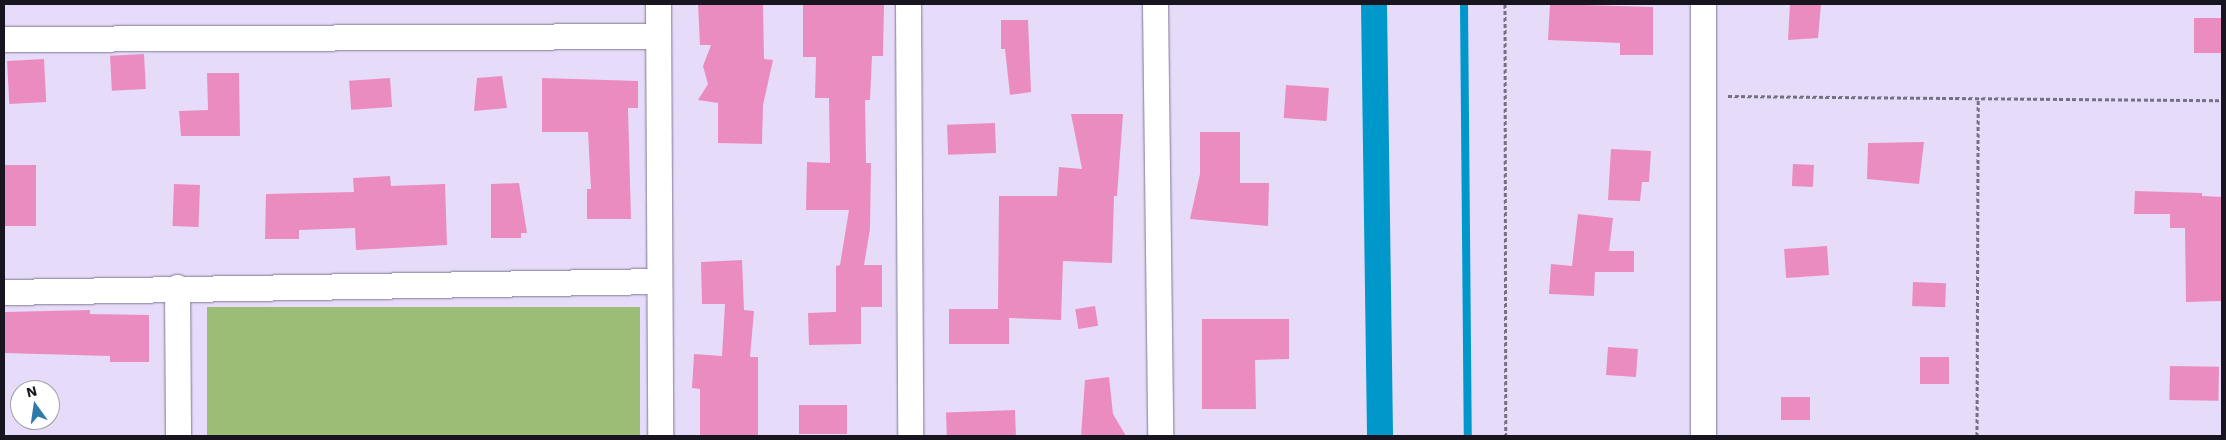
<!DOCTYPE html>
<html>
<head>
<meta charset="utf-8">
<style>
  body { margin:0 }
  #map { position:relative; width:2226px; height:440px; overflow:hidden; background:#e6dcfa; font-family:"Work Sans",sans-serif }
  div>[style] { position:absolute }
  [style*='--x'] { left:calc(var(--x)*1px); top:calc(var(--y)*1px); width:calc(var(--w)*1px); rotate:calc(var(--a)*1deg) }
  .green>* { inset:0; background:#9cbd76; transform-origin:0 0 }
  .stream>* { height:8px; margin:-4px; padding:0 4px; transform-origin:4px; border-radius:4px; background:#0097cb }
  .canal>* { height:26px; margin:-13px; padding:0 13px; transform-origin:13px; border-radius:13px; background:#0097cb }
  .building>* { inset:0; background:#ea8cc0; transform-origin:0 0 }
  .path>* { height:3px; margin-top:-1.5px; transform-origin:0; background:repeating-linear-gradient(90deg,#777084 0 4px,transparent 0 6.5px) }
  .roads { filter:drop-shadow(0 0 1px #817793) drop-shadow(0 0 1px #817793) }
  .street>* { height:25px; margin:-12.5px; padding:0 12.5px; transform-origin:12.5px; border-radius:12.5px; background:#fff }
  span { translate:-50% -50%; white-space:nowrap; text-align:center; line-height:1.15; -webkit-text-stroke:4px #fff; paint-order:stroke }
  .frame { position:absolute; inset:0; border:5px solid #191520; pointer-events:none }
  .north { position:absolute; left:10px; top:380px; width:50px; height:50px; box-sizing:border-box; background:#fff; border:1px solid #a3a1a6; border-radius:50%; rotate:346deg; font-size:14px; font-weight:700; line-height:20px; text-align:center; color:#191520 }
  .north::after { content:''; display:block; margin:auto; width:18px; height:22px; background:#2d7aad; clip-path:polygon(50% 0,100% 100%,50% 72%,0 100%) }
</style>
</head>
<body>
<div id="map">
  <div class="green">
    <div style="left:640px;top:307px;width:129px;height:433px;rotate:90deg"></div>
  </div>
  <div class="stream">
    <div style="--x:1464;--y:4;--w:432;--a:89.5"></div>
  </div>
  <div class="canal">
    <div style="--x:1374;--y:4;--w:432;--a:89.2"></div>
  </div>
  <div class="building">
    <div style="clip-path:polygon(698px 4px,763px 4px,764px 59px,773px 60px,763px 105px,762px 144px,718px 143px,718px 103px,698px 100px,708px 84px,703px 66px,711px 45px,700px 45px)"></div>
    <div style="clip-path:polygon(803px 4px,884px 4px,883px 56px,872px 56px,870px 100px,865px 100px,866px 163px,871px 163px,870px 229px,864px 265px,882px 265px,882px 307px,861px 307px,861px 344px,809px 345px,808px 313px,836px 312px,836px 266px,840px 265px,849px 210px,806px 210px,807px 162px,830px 163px,829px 98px,815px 98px,816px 57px,803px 57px)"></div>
    <div style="clip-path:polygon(1550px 4px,1653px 7px,1653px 55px,1620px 55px,1620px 43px,1548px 40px)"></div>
    <div style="clip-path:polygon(1790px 4px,1821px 4px,1818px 38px,1788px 40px)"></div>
    <div style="left:2194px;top:18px;width:28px;height:35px"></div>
    <div style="clip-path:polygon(1001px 20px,1028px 20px,1031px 92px,1010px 95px,1005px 49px,1001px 49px)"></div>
    <div style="left:144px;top:54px;width:35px;height:34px;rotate:87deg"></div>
    <div style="left:44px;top:59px;width:43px;height:37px;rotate:87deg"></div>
    <div style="clip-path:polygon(207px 73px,239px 73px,240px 136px,181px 136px,179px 111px,208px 110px)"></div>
    <div style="clip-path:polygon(502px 76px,507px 108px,474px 111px,477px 78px)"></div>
    <div style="left:390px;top:78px;width:29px;height:41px;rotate:86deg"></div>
    <div style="clip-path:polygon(542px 78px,638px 81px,638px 108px,628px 108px,631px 219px,587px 219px,587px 189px,591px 189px,588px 132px,542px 132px)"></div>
    <div style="left:1286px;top:85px;width:43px;height:33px;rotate:4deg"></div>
    <div style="clip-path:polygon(1071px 114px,1123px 114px,1117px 196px,1114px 196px,1112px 263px,1063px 261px,1061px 320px,1009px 318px,1009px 344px,949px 344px,949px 309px,998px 309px,999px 196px,1057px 196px,1059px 167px,1082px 169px)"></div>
    <div style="left:995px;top:123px;width:30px;height:48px;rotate:88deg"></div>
    <div style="clip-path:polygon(1200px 132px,1240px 132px,1240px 183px,1269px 183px,1268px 226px,1190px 219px,1200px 174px)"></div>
    <div style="clip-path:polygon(1924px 142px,1919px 184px,1867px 179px,1868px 143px)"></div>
    <div style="clip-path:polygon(1611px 149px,1651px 151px,1649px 182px,1642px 182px,1640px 201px,1608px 200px)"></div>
    <div style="left:1793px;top:164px;width:21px;height:22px;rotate:3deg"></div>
    <div style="left:4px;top:165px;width:32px;height:61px"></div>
    <div style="clip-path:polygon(390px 176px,391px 186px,445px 184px,447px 245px,356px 250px,355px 228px,299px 230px,299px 239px,265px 239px,266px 194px,354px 192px,353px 178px)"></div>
    <div style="clip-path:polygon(519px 183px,527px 233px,521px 233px,521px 238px,491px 238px,491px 184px)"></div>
    <div style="left:174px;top:184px;width:26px;height:42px;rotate:2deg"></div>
    <div style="clip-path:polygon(2135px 191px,2202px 193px,2202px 196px,2222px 197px,2222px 301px,2186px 302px,2185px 228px,2170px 228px,2170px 214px,2134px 214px)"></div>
    <div style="clip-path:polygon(1578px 214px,1613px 218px,1609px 251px,1634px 251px,1634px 272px,1595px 272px,1594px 296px,1549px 294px,1551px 264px,1572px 266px)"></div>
    <div style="left:1827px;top:246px;width:29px;height:43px;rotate:86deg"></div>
    <div style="clip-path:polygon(742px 260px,744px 310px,754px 311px,750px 357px,758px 357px,758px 436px,700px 436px,700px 389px,692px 388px,694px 354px,722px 356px,725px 304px,702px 304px,701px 262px)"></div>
    <div style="left:1913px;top:282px;width:33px;height:24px;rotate:2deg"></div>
    <div style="left:1095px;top:306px;width:20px;height:20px;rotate:81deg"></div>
    <div style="clip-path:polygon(90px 310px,90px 314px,149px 315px,149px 362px,110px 362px,110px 356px,4px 353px,5px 312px)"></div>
    <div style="clip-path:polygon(1202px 319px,1289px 319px,1289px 359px,1255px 360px,1256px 409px,1202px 409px)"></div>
    <div style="left:1608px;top:347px;width:30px;height:28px;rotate:4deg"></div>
    <div style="left:1949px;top:357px;width:27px;height:29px;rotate:90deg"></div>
    <div style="left:2170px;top:366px;width:49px;height:34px;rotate:1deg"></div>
    <div style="clip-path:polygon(1109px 377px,1113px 414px,1126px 436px,1081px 436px,1085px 380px)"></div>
    <div style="left:1810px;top:397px;width:23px;height:29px;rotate:90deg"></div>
    <div style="left:799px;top:405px;width:48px;height:29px"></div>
    <div style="left:1015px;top:410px;width:26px;height:69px;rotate:88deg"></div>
  </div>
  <div class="path">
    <div style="--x:1505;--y:4;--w:432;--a:89.9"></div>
    <div style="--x:1728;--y:96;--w:494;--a:0.5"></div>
    <div style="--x:1977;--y:436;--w:338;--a:-89.8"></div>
  </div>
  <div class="roads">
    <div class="street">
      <div style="--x:658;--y:4;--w:432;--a:89.7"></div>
      <div style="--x:908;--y:4;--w:432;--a:89.7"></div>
      <div style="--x:1155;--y:4;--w:432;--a:89.3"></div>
      <div style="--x:1703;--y:4;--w:432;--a:90"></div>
      <div style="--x:4;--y:39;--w:654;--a:-0.26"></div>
      <div style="--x:177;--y:287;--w:149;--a:89.6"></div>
      <div style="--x:4;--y:292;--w:655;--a:-0.96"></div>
    </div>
  </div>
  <div class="frame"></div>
  <div class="north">N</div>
</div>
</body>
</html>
